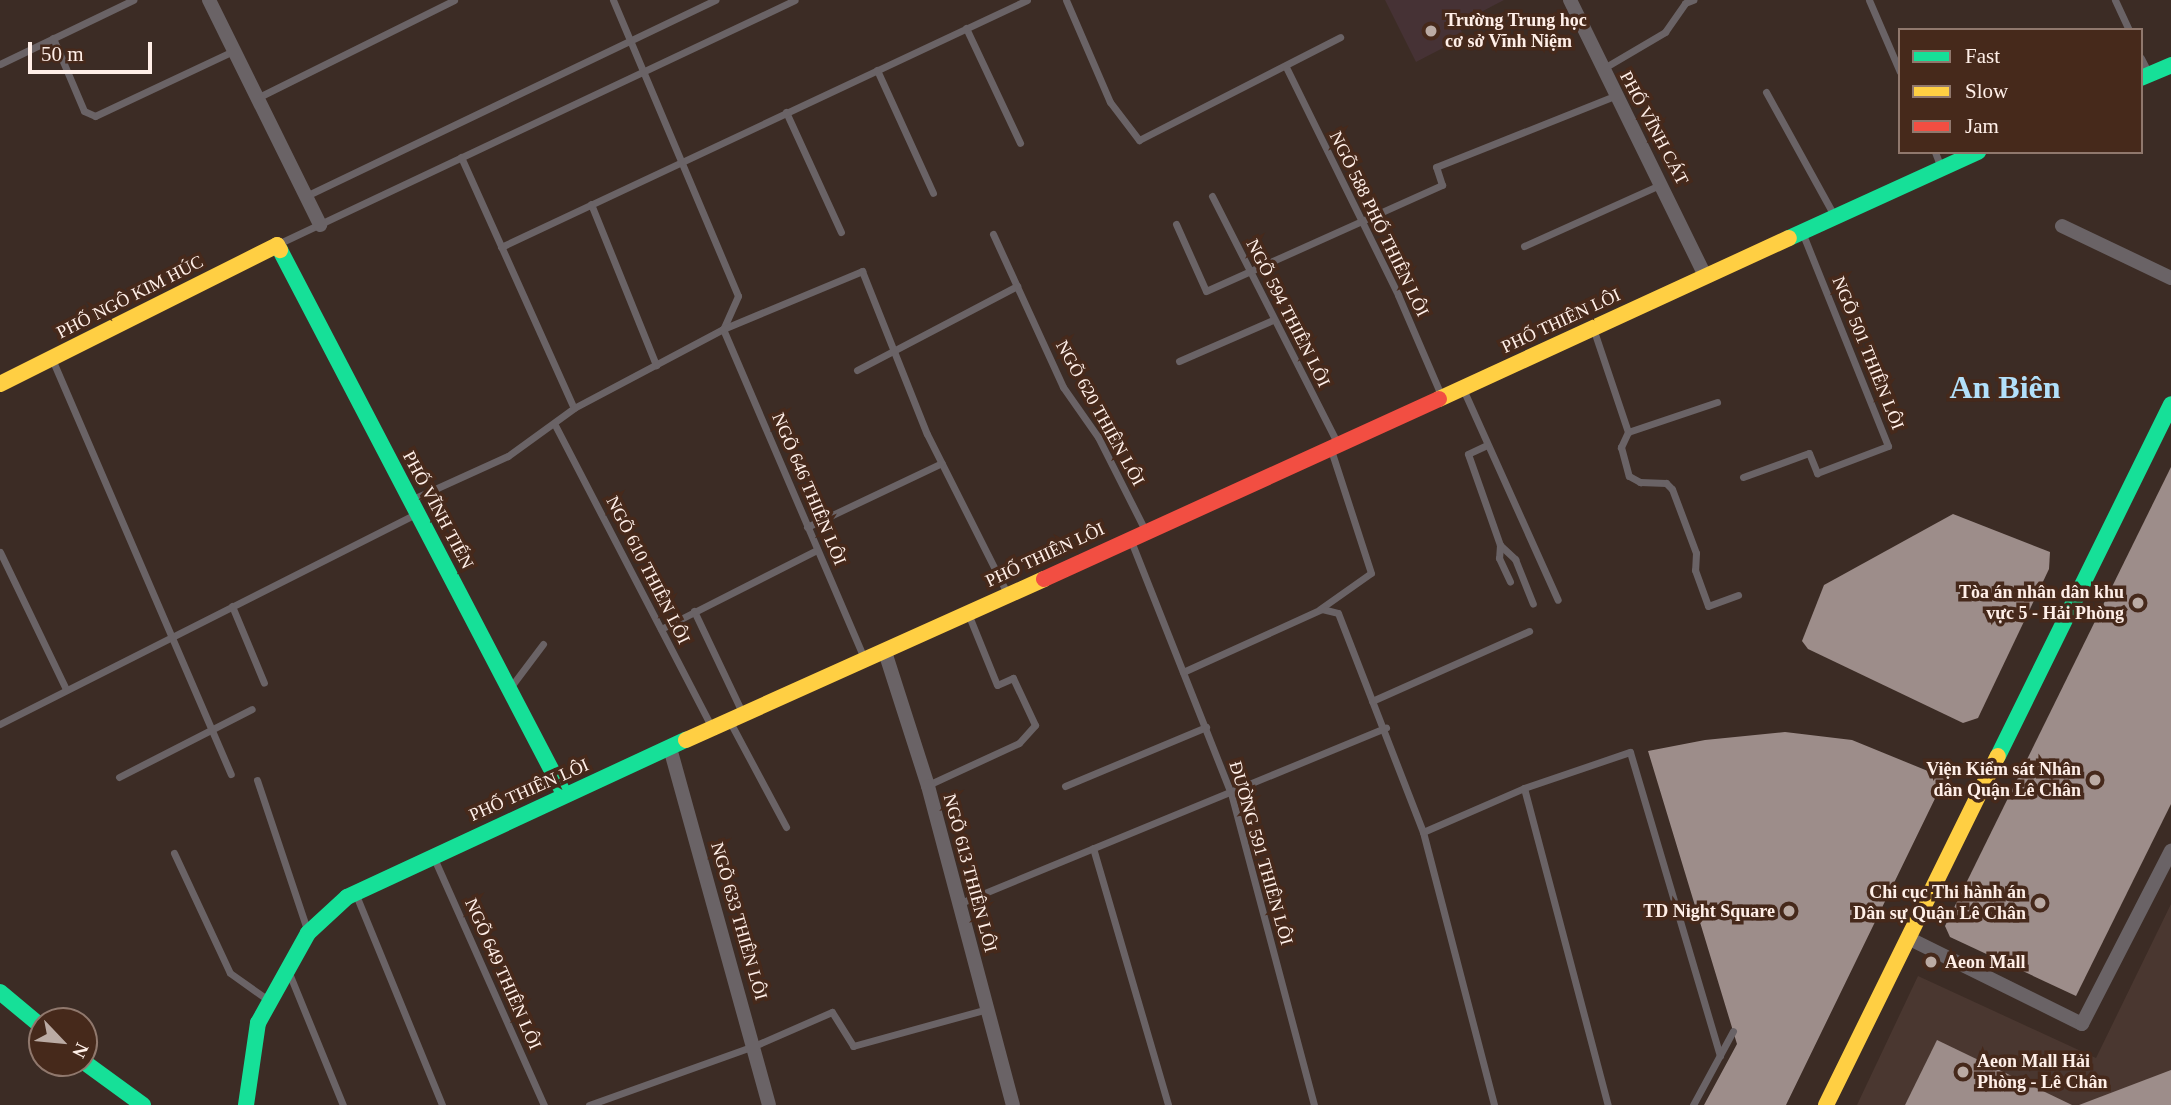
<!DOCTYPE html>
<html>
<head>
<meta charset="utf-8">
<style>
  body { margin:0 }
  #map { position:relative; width:2171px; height:1105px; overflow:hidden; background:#3c2c25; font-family:Georgia,serif }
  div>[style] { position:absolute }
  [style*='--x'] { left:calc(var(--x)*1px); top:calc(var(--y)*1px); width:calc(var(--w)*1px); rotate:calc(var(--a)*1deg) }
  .commercial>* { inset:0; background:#4a3730 }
  .education>* { inset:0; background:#463235 }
  .building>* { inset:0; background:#9d8d8a }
  .lane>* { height:7px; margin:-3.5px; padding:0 3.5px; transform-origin:3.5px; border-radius:3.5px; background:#6a6366 }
  .street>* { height:14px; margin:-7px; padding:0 7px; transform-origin:7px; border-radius:7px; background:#6a6366 }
  .fast>* { height:16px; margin:-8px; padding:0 8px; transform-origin:8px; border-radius:8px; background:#16e098 }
  .slow>* { height:16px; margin:-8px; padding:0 8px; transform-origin:8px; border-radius:8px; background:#ffcf43 }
  .jam>* { height:16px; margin:-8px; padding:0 8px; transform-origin:8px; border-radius:8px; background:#f24e42 }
  .dots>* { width:19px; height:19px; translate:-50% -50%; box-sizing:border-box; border:4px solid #46291b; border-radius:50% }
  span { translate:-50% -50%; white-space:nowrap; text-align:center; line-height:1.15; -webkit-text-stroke:7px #46291b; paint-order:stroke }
  .poi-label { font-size:18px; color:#ffefe8; font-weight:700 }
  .left { translate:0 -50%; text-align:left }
  .right { translate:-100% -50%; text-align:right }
  .street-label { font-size:18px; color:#ffefe8 }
  .town-label { font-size:32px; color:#b2e0fa; font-weight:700 }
  .legend { position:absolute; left:1898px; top:28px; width:245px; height:126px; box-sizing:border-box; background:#46291b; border:2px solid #90786d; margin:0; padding:9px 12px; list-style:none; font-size:21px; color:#ffefe8 }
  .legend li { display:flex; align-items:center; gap:14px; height:35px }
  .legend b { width:35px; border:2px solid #90786d }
  .north { position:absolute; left:28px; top:1007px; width:70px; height:70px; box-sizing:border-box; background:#46291b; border:2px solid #90786d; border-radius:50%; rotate:116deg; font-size:19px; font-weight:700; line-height:28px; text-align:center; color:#ffefe8 }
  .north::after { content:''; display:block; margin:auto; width:24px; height:32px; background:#bbaba4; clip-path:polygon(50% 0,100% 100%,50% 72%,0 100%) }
  .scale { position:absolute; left:28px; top:42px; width:124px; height:32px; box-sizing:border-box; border:4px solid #ffefe8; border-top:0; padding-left:9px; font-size:21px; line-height:24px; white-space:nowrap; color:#ffefe8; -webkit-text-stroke:5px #46291b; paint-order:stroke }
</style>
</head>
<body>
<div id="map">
  <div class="commercial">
    <div style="clip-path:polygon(2171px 904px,2171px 1105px,1857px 1105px,1918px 976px,2096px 1058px)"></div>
  </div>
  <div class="education">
    <div style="clip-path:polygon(1385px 0,1504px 0,1458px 24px,1464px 37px,1416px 62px)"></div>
  </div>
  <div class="building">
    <div style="clip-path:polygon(2171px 467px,2171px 804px,2076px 996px,1950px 937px,1945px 926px)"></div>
    <div style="clip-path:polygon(1953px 514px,2050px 552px,2049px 569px,1978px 718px,1963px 723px,1808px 649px,1802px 641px,1824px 585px)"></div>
    <div style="clip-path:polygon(1785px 732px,1852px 740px,1945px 778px,1786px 1105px,1704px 1105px,1737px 1044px,1648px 751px,1705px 740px)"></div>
    <div style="clip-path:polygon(1937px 1040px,2072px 1105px,1905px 1105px)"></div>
    <div style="clip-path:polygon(2171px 1070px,2171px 1105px,2079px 1105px)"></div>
  </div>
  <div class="lane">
    <div style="--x:613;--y:0;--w:321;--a:67.1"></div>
    <div style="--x:738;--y:296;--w:36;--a:114"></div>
    <div style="--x:723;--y:329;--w:361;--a:66.8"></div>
    <div style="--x:1066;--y:0;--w:111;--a:66.7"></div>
    <div style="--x:1110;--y:102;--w:48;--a:52.7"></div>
    <div style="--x:1139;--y:140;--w:226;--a:-27.1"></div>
    <div style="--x:1869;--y:0;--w:78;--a:66.7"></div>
    <div style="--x:2115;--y:0;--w:33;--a:65"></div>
    <div style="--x:966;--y:28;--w:127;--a:64.8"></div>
    <div style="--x:53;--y:38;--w:79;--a:67"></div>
    <div style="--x:84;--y:111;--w:12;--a:24"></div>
    <div style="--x:95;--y:116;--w:153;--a:-25.2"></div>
    <div style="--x:2141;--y:58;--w:18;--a:63"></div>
    <div style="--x:0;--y:64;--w:148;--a:-25.7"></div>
    <div style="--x:1286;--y:67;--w:254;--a:63.8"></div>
    <div style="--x:1398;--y:295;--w:109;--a:66.7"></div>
    <div style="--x:1604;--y:68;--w:71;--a:-30.5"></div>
    <div style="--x:1665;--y:32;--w:35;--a:-55"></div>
    <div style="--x:1685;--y:3;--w:9;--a:-21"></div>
    <div style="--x:877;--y:70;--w:135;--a:65.5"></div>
    <div style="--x:1766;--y:92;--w:143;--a:61.1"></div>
    <div style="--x:257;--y:98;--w:220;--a:-26.4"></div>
    <div style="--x:786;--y:112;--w:132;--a:65.4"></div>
    <div style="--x:1935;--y:152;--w:17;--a:69"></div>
    <div style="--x:461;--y:157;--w:275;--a:65.8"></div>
    <div style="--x:306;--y:196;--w:454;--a:-25.6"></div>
    <div style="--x:1212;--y:196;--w:276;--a:63.1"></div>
    <div style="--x:591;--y:204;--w:174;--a:68"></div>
    <div style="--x:1176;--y:224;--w:73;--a:65.9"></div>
    <div style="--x:1206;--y:291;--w:259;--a:-24.2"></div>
    <div style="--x:1442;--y:185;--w:19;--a:-108"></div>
    <div style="--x:1436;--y:167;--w:192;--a:-21.7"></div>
    <div style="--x:993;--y:234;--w:168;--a:65.4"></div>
    <div style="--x:1063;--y:387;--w:61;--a:55"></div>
    <div style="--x:1098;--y:437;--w:104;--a:63.2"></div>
    <div style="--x:280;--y:243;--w:569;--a:-25.26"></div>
    <div style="--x:1524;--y:246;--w:149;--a:-24.2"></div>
    <div style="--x:501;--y:247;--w:581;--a:-25.15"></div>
    <div style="--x:1594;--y:331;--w:107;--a:71.4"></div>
    <div style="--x:1628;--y:432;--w:17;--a:115"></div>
    <div style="--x:1621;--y:447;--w:30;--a:75"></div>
    <div style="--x:1629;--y:476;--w:13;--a:29"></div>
    <div style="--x:1640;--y:482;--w:26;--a:2"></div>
    <div style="--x:1666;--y:483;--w:8;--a:45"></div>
    <div style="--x:1672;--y:489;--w:68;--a:69.4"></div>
    <div style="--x:1696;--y:553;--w:17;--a:93"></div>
    <div style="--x:1695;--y:570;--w:38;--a:70"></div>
    <div style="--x:1708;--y:606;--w:32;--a:-20"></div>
    <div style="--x:52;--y:359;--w:452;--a:66.7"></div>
    <div style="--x:1179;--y:361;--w:103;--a:-23.6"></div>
    <div style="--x:857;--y:370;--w:181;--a:-27.7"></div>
    <div style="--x:1463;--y:389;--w:231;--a:65.8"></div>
    <div style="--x:555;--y:425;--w:339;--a:62.6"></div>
    <div style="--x:1628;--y:432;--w:94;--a:-18.6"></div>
    <div style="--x:1487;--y:445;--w:21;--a:155"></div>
    <div style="--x:1468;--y:454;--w:96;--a:70.6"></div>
    <div style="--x:1500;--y:545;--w:21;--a:43"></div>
    <div style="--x:1515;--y:559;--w:48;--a:68.2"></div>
    <div style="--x:1743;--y:477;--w:70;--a:-20"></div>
    <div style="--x:1809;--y:453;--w:22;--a:68"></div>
    <div style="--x:1817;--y:473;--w:76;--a:-20.8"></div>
    <div style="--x:1888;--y:446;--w:231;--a:-111.9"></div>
    <div style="--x:413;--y:499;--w:104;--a:-24.4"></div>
    <div style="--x:508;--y:456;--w:82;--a:-36"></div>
    <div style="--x:574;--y:408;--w:169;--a:-27.9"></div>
    <div style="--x:723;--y:329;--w:151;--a:-22.6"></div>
    <div style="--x:862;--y:271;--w:175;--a:68.3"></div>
    <div style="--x:927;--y:434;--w:178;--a:63.3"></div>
    <div style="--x:807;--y:527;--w:149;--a:-25.4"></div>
    <div style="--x:1131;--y:541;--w:271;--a:68.4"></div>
    <div style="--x:1231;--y:793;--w:323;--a:75.1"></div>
    <div style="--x:1500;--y:545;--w:13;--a:94"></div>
    <div style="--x:1499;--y:558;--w:26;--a:65"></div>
    <div style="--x:0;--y:552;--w:152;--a:64.3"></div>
    <div style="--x:232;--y:606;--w:83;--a:67.4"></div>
    <div style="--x:1320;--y:609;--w:62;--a:-35.2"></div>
    <div style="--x:1371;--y:573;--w:129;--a:-108"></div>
    <div style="--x:694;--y:611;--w:114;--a:64.6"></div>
    <div style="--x:661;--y:629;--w:175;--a:-26.9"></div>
    <div style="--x:1183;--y:672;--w:153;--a:-24.4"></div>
    <div style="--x:1322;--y:609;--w:16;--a:14"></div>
    <div style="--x:1338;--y:613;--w:235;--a:68.8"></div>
    <div style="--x:1423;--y:832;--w:282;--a:75.4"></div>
    <div style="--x:510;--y:688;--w:55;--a:-53.1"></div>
    <div style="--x:1372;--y:701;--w:172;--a:-24"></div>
    <div style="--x:730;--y:722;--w:119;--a:61.9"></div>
    <div style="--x:0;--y:724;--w:467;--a:-26.8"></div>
    <div style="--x:119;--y:777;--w:149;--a:-27.1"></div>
    <div style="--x:257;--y:780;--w:160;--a:71.5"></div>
    <div style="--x:928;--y:785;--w:100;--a:-24.8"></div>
    <div style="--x:1019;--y:743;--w:24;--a:-48"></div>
    <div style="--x:1035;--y:725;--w:52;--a:-115.1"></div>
    <div style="--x:1013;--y:678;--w:17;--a:156"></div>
    <div style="--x:997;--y:685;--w:74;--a:-112.1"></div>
    <div style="--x:1065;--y:786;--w:153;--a:-22.7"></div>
    <div style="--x:1524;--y:788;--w:328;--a:75.2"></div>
    <div style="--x:1423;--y:832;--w:110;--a:-23.5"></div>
    <div style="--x:1524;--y:788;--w:112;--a:-18.8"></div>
    <div style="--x:1630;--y:752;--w:317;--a:73.5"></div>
    <div style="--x:1093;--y:848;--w:268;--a:73.7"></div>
    <div style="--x:174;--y:853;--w:132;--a:65"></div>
    <div style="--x:230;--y:973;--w:47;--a:35.4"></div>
    <div style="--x:433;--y:856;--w:273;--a:66"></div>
    <div style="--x:356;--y:895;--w:227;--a:67.7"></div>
    <div style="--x:958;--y:904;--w:463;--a:-22.4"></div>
    <div style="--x:289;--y:973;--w:143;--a:67.8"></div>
    <div style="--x:589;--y:1105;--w:175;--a:-19.7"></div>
    <div style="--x:754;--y:1046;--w:85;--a:-23.6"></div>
    <div style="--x:832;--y:1012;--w:40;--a:58"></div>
    <div style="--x:853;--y:1046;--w:139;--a:-15.4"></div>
    <div style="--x:1693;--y:1105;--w:84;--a:-61.6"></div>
  </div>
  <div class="street">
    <div style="--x:209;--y:0;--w:251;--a:63.7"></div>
    <div style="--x:1570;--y:0;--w:305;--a:63.9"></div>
    <div style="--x:2062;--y:226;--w:121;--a:25.5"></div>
    <div style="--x:885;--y:652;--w:141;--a:72.2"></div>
    <div style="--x:928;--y:786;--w:330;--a:75.1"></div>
    <div style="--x:670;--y:748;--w:370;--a:74.5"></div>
    <div style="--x:1908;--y:938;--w:194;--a:26.3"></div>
    <div style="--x:2082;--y:1024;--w:195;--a:-62.8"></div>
  </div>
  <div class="fast">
    <div style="--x:2141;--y:78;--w:33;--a:-23"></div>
    <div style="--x:1789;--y:238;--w:208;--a:-24.5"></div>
    <div style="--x:280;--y:250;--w:614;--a:62.43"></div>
    <div style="--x:1998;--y:756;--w:392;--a:-63.8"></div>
    <div style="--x:0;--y:992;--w:55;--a:39.8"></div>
    <div style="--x:84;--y:1062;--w:73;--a:36.1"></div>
    <div style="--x:246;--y:1105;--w:83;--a:-81.7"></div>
    <div style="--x:258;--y:1023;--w:103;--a:-60.9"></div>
    <div style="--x:308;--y:933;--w:53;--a:-42.7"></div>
    <div style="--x:347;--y:897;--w:374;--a:-24.9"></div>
  </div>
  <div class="slow">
    <div style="--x:0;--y:384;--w:310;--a:-26.6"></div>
    <div style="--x:277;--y:245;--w:6;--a:59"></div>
    <div style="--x:1439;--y:399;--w:385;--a:-24.7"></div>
    <div style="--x:686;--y:740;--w:393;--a:-24.2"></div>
    <div style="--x:1826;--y:1105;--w:389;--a:-63.8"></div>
  </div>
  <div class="jam">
    <div style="--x:1044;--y:579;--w:434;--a:-24.5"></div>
  </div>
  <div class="dots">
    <div style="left:1431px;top:31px;background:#bbaba4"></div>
    <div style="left:2138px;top:603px;background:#bbaba4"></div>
    <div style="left:2095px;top:780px;background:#bbaba4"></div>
    <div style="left:2040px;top:903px;background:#bbaba4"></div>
    <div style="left:1789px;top:911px;background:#bbaba4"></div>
    <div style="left:1931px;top:962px;background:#bbaba4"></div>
    <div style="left:1963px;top:1072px;background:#bbaba4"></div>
  </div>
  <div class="poi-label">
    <span class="left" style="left:1445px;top:31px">Trường Trung học<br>cơ sở Vĩnh Niệm</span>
    <span class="right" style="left:2124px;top:603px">Tòa án nhân dân khu<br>vực 5 - Hải Phòng</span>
    <span class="right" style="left:2081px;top:780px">Viện Kiểm sát Nhân<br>dân Quận Lê Chân</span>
    <span class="right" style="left:2026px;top:903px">Chi cục Thi hành án<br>Dân sự Quận Lê Chân</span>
    <span class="right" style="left:1775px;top:911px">TD Night Square</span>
    <span class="left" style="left:1945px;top:962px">Aeon Mall</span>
    <span class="left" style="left:1977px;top:1072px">Aeon Mall Hải<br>Phòng - Lê Chân</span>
  </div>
  <div class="street-label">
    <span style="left:1654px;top:128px;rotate:62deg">PHỐ VĨNH CÁT</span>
    <span style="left:1379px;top:224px;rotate:64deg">NGÕ 588 PHỐ THIÊN LÔI</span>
    <span style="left:130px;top:297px;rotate:-27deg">PHỐ NGÔ KIM HÚC</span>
    <span style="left:1288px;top:313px;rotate:63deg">NGÕ 594 THIÊN LÔI</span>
    <span style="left:1561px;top:321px;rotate:-25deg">PHỐ THIÊN LÔI</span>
    <span style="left:1868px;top:353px;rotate:68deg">NGÕ 501 THIÊN LÔI</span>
    <span style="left:1100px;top:413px;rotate:61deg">NGÕ 620 THIÊN LÔI</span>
    <span style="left:809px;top:489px;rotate:67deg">NGÕ 646 THIÊN LÔI</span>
    <span style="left:438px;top:510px;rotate:62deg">PHỐ VĨNH TIẾN</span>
    <span style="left:1045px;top:555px;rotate:-25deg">PHỐ THIÊN LÔI</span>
    <span style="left:648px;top:570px;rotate:63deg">NGÕ 610 THIÊN LÔI</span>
    <span style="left:529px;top:790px;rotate:-24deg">PHỐ THIÊN LÔI</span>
    <span style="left:1261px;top:853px;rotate:74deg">ĐƯỜNG 591 THIÊN LÔI</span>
    <span style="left:970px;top:873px;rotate:75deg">NGÕ 613 THIÊN LÔI</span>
    <span style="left:739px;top:921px;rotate:74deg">NGÕ 633 THIÊN LÔI</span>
    <span style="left:503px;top:974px;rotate:66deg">NGÕ 649 THIÊN LÔI</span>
  </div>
  <div class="town-label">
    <span style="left:2005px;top:387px">An Biên</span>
  </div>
  <ul class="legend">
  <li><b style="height:9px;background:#16e098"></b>Fast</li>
  <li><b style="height:9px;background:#ffcf43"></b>Slow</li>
  <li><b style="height:9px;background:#f24e42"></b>Jam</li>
  </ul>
  <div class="north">N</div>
  <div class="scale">50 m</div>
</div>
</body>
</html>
